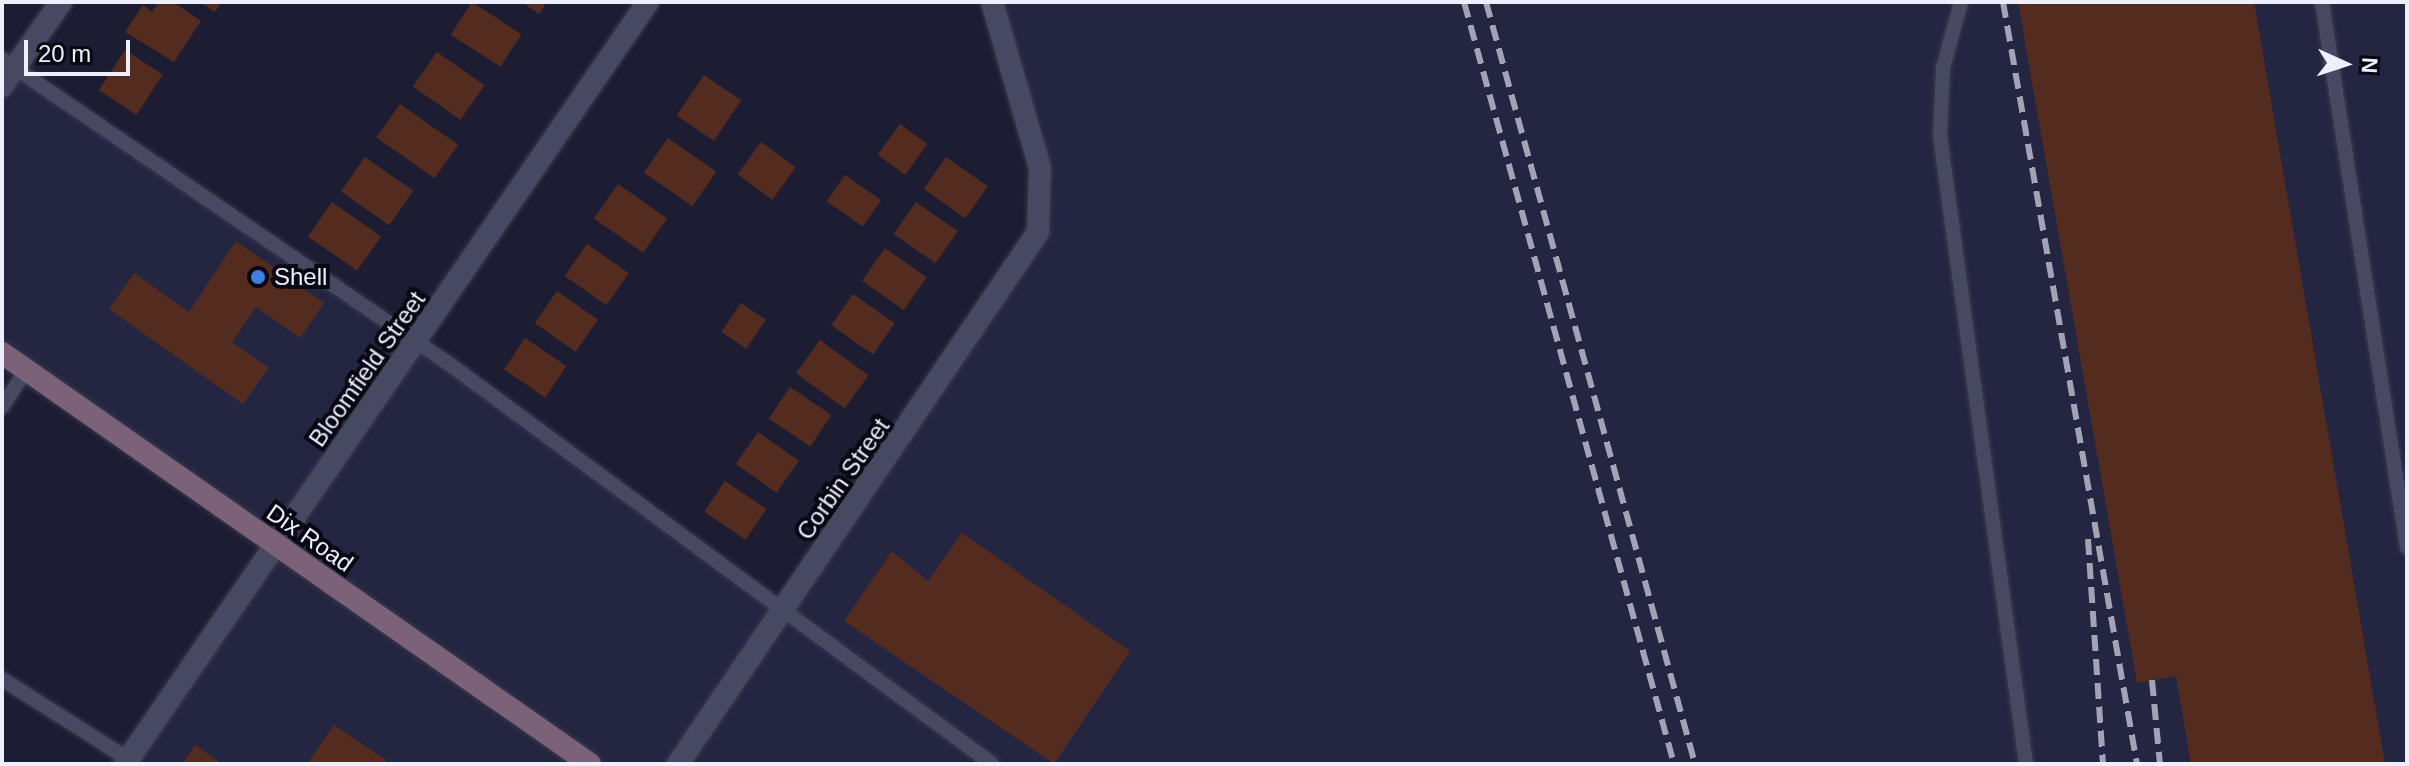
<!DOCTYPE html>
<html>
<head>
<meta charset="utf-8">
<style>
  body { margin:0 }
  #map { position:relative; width:2409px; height:766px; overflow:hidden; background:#1c1d33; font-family:Arial,sans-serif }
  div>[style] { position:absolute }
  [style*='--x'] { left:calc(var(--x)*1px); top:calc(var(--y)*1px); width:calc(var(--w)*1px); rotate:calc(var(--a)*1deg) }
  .built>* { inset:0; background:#242541 }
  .building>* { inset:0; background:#532c1f; transform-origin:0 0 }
  .roads { filter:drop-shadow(0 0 2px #3a394c) drop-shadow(0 0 2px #3a394c) }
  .service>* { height:14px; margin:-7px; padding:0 7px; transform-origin:7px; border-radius:7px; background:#474862 }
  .minor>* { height:22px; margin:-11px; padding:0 11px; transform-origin:11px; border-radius:11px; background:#474862 }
  .secondary>* { height:22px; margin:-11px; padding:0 11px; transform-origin:11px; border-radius:11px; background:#7c6279 }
  .rail>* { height:6px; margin-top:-3px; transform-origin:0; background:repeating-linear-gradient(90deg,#a2a3b5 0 16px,transparent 0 24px) }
  .dots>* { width:22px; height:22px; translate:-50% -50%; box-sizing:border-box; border:4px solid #080812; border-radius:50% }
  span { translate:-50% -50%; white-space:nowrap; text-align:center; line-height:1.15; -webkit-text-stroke:8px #080812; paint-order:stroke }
  .poi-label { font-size:24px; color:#edeefe }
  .left { translate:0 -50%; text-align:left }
  .street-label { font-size:24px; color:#edeefe }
  .frame { position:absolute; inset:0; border:4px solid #edeefe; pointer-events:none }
  .north { position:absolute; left:2305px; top:24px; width:80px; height:80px; -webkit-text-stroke:6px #080812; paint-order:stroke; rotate:93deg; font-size:22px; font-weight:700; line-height:32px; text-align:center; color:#edeefe }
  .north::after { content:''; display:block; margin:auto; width:28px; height:36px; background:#edeefe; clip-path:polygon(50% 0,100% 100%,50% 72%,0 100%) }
  .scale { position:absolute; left:24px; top:40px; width:106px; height:36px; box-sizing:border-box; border:4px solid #edeefe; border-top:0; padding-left:10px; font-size:24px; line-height:28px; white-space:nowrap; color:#edeefe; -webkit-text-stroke:6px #080812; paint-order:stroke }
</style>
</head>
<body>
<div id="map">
  <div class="built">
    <div style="clip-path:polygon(992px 2px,2407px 2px,2407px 764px,135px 764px,277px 547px,2px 353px,2px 59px,785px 608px,1043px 204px)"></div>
  </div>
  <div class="building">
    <div style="clip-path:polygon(159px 2px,173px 2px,201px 21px,174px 62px,125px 32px,143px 5px,152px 12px)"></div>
    <div style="clip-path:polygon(200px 2px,222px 2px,215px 12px)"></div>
    <div style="left:472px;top:2px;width:59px;height:39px;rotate:33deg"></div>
    <div style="clip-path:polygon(522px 2px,547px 2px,539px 14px)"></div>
    <div style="clip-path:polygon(2018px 2px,2254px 2px,2385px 764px,2191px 764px,2176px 676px,2137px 683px)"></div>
    <div style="left:125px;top:50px;width:45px;height:48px;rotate:33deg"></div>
    <div style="left:437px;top:52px;width:58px;height:42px;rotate:35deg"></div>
    <div style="left:704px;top:75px;width:45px;height:49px;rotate:34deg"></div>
    <div style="left:400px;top:104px;width:71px;height:41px;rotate:35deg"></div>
    <div style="left:900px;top:124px;width:34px;height:38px;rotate:36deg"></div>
    <div style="left:668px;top:138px;width:59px;height:42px;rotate:35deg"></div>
    <div style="left:761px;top:142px;width:43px;height:40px;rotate:36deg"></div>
    <div style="left:365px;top:157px;width:59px;height:42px;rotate:35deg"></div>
    <div style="left:946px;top:157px;width:51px;height:39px;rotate:35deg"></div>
    <div style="left:845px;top:175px;width:44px;height:32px;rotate:35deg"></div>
    <div style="left:618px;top:184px;width:60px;height:42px;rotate:35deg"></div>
    <div style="left:332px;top:202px;width:60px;height:42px;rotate:35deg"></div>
    <div style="left:916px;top:202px;width:51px;height:39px;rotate:35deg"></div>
    <div style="clip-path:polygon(236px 241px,324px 303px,300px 338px,256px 307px,232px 342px,269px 368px,243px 404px,109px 309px,134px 273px,189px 312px)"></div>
    <div style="left:587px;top:244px;width:51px;height:39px;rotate:35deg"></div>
    <div style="left:885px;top:248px;width:51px;height:40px;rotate:35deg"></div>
    <div style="left:557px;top:291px;width:50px;height:39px;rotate:35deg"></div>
    <div style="left:853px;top:294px;width:51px;height:38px;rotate:35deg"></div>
    <div style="left:741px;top:303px;width:30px;height:35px;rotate:34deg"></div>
    <div style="left:525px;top:338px;width:50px;height:38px;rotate:34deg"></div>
    <div style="left:820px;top:340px;width:60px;height:41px;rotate:36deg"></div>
    <div style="left:790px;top:387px;width:50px;height:38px;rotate:34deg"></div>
    <div style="left:758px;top:432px;width:50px;height:39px;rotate:35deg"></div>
    <div style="left:725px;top:481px;width:50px;height:37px;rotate:34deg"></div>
    <div style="clip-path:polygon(962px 533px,1130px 651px,1054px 764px,844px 621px,892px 551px,928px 581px)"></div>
    <div style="clip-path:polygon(334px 725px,386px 760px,383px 764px,307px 764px)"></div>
    <div style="clip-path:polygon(195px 745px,222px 764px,182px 764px)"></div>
  </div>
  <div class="roads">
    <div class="service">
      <div style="--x:1961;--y:2;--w:68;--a:105.3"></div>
      <div style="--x:1943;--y:68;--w:68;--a:92.5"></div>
      <div style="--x:1940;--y:136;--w:634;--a:82.2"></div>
      <div style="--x:2322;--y:2;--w:552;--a:81.14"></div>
      <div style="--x:2;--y:59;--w:545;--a:34.3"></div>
      <div style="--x:452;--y:366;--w:671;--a:36.39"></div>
      <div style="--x:2;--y:407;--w:44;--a:-57"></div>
      <div style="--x:2;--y:679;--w:155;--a:32.4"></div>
    </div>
    <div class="minor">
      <div style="--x:2;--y:86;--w:103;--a:-54.9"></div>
      <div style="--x:125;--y:764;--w:924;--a:-55.54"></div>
      <div style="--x:678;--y:764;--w:642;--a:-55.91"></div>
      <div style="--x:1038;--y:232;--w:64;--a:-88.2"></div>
      <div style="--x:1040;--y:168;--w:173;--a:-106.1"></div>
    </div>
    <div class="secondary">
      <div style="--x:2;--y:353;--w:717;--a:34.95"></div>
    </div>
  </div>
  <div class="rail">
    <div style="--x:1464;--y:2;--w:790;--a:74.59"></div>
    <div style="--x:1486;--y:2;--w:790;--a:74.66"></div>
    <div style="--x:2003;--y:2;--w:774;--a:80.03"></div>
    <div style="--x:2088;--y:539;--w:225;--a:86.2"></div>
    <div style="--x:2152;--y:680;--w:84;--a:84.6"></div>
  </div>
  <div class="dots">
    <div style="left:258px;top:277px;background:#3f7fe0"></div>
  </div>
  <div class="poi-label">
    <span class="left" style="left:274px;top:277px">Shell</span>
  </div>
  <div class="street-label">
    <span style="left:367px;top:369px;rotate:-55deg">Bloomfield Street</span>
    <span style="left:843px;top:479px;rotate:-55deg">Corbin Street</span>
    <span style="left:310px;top:538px;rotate:35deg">Dix Road</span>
  </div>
  <div class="frame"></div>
  <div class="north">N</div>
  <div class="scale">20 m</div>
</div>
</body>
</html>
